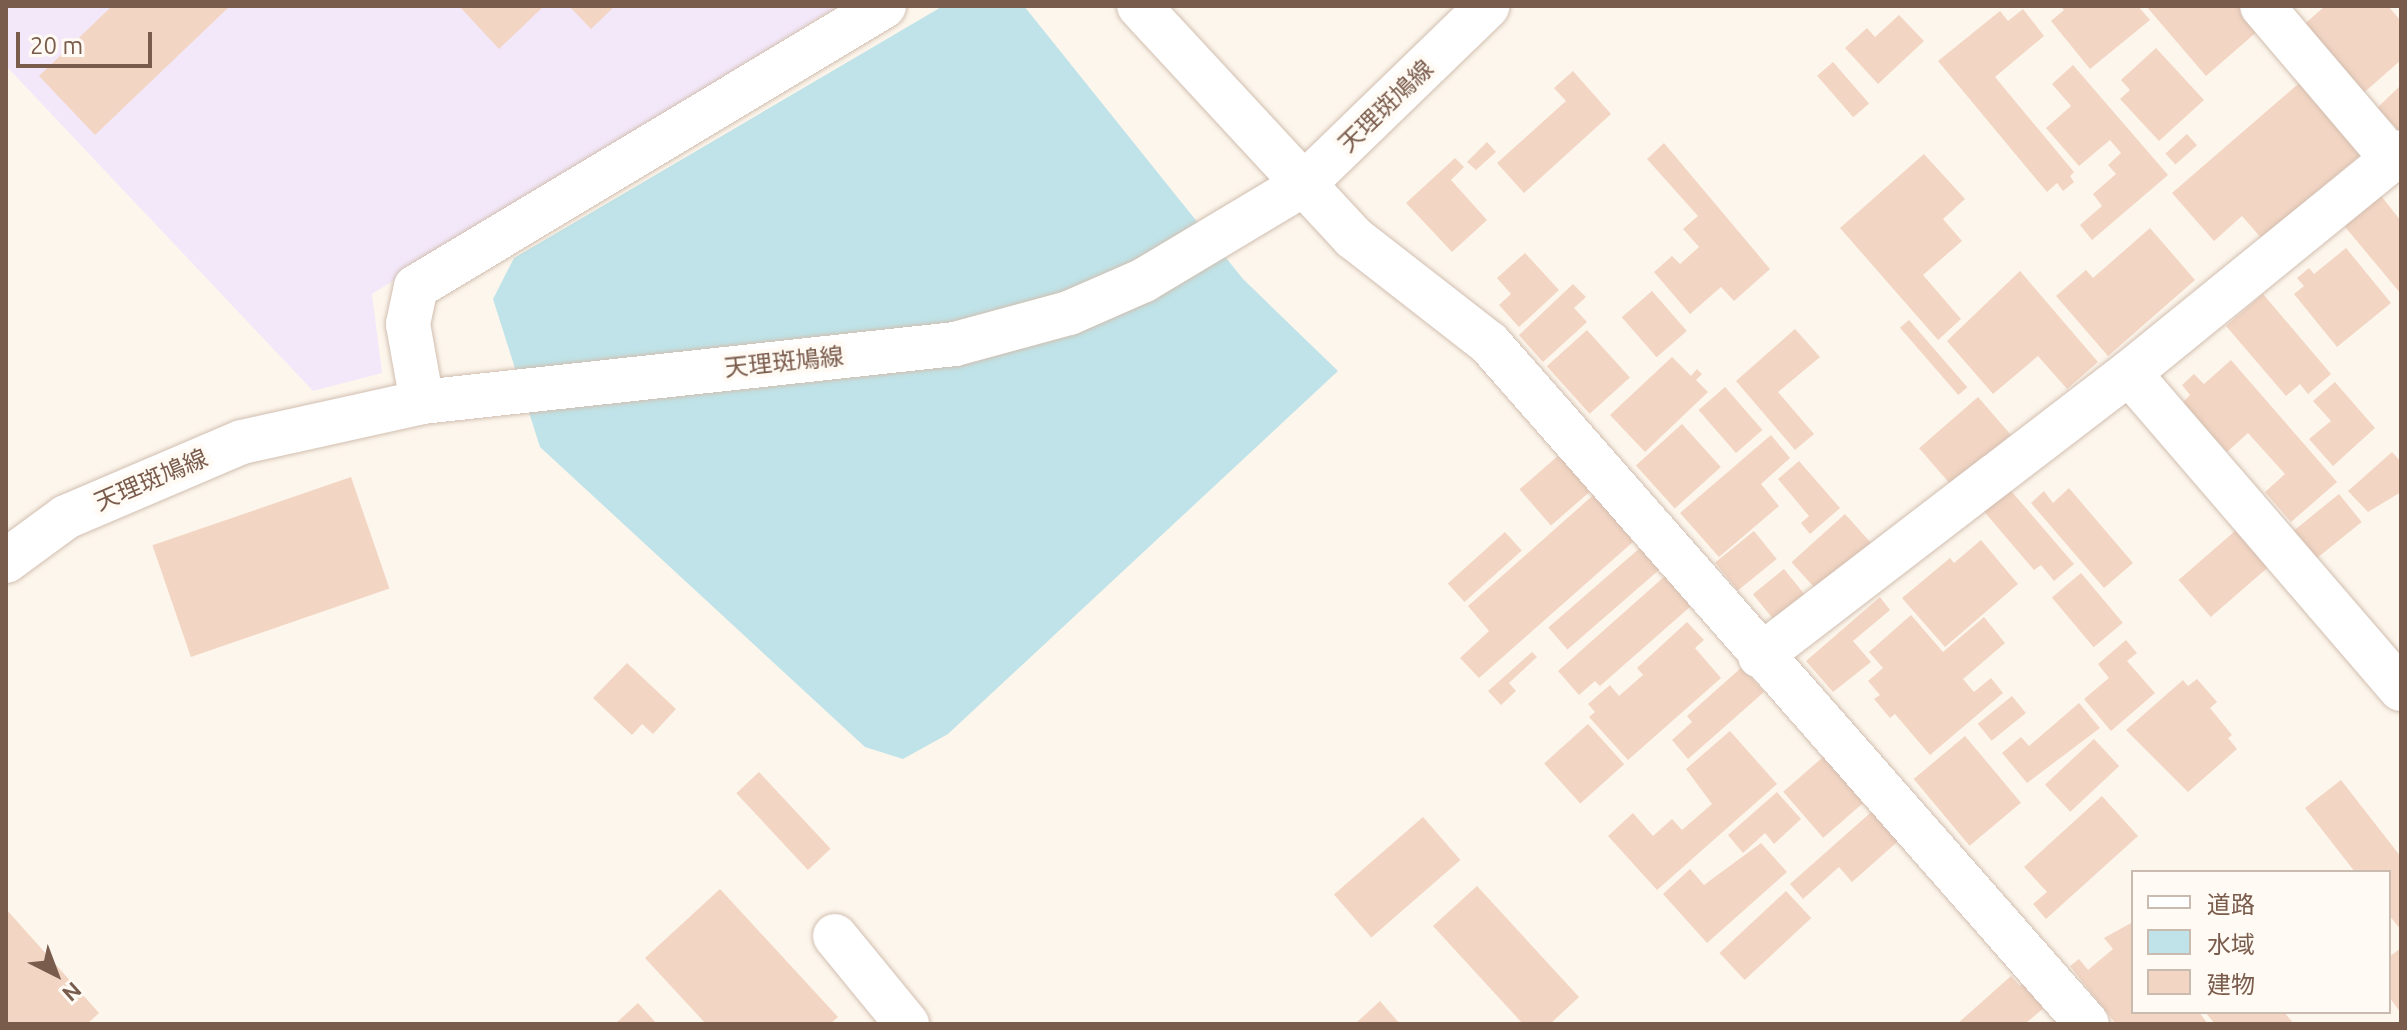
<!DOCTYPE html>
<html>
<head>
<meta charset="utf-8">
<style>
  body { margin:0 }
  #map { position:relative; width:2407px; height:1030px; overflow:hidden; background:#fdf6ec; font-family:Ubuntu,"Noto Sans JP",sans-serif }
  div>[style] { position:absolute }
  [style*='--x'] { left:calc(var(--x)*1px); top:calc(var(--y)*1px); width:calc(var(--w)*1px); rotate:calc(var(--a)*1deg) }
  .education>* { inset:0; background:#f3e8fa }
  .water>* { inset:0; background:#bfe3e8 }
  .building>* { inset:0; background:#f3d5c3; transform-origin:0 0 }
  .roads { filter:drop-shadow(0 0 2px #d1beb0) drop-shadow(0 0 2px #d1beb0) }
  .street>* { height:44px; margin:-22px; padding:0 22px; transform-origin:22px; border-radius:22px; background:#fff }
  .secondary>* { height:44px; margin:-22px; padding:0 22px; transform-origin:22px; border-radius:22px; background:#fff }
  span { translate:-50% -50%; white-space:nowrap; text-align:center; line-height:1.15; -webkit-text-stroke:8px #fffaf3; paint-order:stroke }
  .street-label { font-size:24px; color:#7a5c4d }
  .frame { position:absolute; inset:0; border:8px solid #7a5c4d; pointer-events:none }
  .legend { position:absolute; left:2131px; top:870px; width:260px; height:144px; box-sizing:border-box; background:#fffaf3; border:2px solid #cabbb1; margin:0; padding:10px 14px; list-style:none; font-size:24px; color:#7a5c4d }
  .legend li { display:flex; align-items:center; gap:16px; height:40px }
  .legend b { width:40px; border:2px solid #cabbb1 }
  .north { position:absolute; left:16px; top:934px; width:80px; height:80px; -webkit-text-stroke:6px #fffaf3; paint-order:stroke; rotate:138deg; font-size:22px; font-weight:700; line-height:32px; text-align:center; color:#7a5c4d }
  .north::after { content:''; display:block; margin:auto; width:28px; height:36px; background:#7a5c4d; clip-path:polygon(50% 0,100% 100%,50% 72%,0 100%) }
  .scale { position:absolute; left:16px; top:32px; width:136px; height:36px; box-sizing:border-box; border:4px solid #7a5c4d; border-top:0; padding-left:10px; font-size:24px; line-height:28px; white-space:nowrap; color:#7a5c4d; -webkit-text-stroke:6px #fffaf3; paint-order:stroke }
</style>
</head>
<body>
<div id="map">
  <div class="education">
    <div style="clip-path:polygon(6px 6px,838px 6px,372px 294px,382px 373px,313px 391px,6px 66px)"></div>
  </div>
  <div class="water">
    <div style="clip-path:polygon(943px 6px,1024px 6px,1243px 279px,1338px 371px,948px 734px,903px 759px,865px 747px,540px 447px,493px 299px,514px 258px)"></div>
  </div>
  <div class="building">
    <div style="clip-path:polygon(112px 6px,230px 6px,95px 135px,39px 76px)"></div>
    <div style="clip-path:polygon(459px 6px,544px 6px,499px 49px)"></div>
    <div style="clip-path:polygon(569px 6px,615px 6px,591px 29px)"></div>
    <div style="clip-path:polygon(2060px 6px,2138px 6px,2150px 20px,2090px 69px,2051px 21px,2064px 10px)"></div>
    <div style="clip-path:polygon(2146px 6px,2240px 6px,2260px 29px,2206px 76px)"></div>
    <div style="clip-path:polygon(2325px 6px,2388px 6px,2401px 21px,2401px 60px,2359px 97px,2299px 29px)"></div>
    <div style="clip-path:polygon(2023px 9px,2044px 36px,1995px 77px,2074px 172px,2070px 176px,2074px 182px,2063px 191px,2057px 183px,2047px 192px,1938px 61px,2000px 11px,2008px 21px)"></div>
    <div style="clip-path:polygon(1899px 15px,1924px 41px,1878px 84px,1845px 48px,1867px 28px,1875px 37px)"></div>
    <div style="clip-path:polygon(2156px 48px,2204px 100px,2159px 141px,2120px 99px,2130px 90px,2121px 80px)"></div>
    <div style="left:1833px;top:62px;width:55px;height:21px;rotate:49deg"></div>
    <div style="clip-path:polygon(2073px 65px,2168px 175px,2092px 240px,2080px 225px,2102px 206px,2093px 194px,2116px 174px,2108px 165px,2121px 153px,2110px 140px,2079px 166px,2046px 128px,2071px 106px,2052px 84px)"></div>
    <div style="clip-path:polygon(1573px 71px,1611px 114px,1524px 193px,1497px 163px,1566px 101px,1554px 88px)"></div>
    <div style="clip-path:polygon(2304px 79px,2366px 150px,2262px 239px,2242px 216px,2214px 241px,2172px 193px)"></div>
    <div style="clip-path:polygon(2401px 85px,2401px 133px,2377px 108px)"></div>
    <div style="left:2187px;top:134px;width:15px;height:29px;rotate:48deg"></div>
    <div style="clip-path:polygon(1487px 142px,1496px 152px,1476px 170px,1467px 162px)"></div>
    <div style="clip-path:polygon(1664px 143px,1770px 269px,1734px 301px,1721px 287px,1690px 314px,1654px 272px,1672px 256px,1680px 264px,1699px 247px,1683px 229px,1698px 216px,1647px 159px)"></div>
    <div style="clip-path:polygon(1924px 154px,1965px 199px,1943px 219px,1962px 241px,1923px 275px,1961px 319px,1938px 340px,1840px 228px)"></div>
    <div style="clip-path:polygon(1455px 158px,1464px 167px,1451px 180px,1487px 220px,1452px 252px,1406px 203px)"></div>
    <div style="clip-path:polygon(2378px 192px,2401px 221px,2401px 294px,2341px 222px)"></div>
    <div style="clip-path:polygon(2150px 228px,2195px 280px,2108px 356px,2056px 296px,2086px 270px,2093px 278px)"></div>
    <div style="clip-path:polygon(2346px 248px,2391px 303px,2337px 347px,2294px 294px,2304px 286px,2297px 278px,2309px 268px,2314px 274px)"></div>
    <div style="clip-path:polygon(1525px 253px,1559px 290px,1519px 327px,1499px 305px,1511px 294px,1497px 278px)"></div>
    <div style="clip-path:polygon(2020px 271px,2098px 362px,2067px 389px,2038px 356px,1993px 394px,1947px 341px)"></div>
    <div style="clip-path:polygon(1573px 284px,1586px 297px,1574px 308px,1587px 322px,1543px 362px,1519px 335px)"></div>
    <div style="left:1652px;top:291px;width:53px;height:40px;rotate:49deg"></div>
    <div style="clip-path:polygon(2263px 294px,2331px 374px,2308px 394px,2300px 384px,2286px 396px,2226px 326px)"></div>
    <div style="left:1909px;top:320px;width:89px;height:12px;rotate:49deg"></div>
    <div style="clip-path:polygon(1795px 329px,1820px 357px,1778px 392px,1814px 434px,1795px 450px,1736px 381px)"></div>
    <div style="left:1587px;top:330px;width:64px;height:54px;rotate:48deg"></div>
    <div style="clip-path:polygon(1672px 357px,1691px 376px,1697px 369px,1702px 374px,1696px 380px,1708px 392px,1645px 452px,1610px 415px)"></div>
    <div style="clip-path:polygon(2231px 360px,2337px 482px,2291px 522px,2265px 492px,2285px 474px,2248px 433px,2227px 452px,2183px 402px,2190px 395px,2182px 385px,2194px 374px,2204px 384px)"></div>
    <div style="clip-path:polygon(2335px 382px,2375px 428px,2333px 466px,2309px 439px,2331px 421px,2313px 401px)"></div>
    <div style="left:1725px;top:387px;width:57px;height:35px;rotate:49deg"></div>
    <div style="left:1978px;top:397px;width:50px;height:78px;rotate:49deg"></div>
    <div style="left:1682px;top:424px;width:58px;height:62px;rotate:48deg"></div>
    <div style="clip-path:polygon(1771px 435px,1790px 458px,1761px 484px,1779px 506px,1719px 557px,1680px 513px)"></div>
    <div style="left:1567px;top:448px;width:48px;height:63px;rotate:49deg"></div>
    <div style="clip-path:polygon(2392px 452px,2401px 462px,2401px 492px,2368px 512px,2348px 491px)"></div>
    <div style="clip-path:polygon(1799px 461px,1840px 508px,1810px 534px,1801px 523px,1809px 516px,1778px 479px)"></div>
    <div style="left:351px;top:477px;width:118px;height:210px;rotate:71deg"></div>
    <div style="clip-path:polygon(2006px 485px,2074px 564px,2054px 581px,2041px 565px,2034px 570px,1981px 508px)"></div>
    <div style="clip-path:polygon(2069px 488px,2133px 563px,2104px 588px,2031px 503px,2044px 491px,2053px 503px)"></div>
    <div style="clip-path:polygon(1599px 490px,1642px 534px,1479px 678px,1460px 658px,1489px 631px,1468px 606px)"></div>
    <div style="left:2339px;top:494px;width:36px;height:59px;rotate:51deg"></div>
    <div style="left:1845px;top:514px;width:47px;height:72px;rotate:48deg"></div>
    <div style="left:2242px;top:525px;width:49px;height:84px;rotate:49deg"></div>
    <div style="left:1754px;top:531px;width:36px;height:50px;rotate:51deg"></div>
    <div style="left:1505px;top:532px;width:25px;height:77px;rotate:48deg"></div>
    <div style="clip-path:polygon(1981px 540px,2018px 584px,1945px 647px,1902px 598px,1950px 558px,1954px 563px)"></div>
    <div style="left:1648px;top:541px;width:29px;height:132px;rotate:49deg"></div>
    <div style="left:1784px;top:569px;width:49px;height:40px;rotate:51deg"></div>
    <div style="left:2081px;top:573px;width:65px;height:38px;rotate:50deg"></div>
    <div style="clip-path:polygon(1665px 576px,1691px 606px,1600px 686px,1595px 681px,1579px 695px,1558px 671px)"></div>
    <div style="clip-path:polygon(1880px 597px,1890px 610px,1853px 641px,1871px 662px,1833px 692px,1806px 661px)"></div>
    <div style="clip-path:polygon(1911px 615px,1943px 652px,1984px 617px,2005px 643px,1963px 679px,1974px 692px,1991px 678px,2003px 693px,1930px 755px,1895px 714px,1890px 718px,1874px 699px,1880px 695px,1868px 681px,1883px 668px,1869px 652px)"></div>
    <div style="clip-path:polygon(1687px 622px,1704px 640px,1695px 648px,1721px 678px,1628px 760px,1589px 717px,1595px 712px,1588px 704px,1610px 685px,1619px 696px,1643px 675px,1637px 668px)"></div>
    <div style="clip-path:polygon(2126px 640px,2137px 653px,2127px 661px,2155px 693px,2111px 731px,2084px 699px,2109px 678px,2098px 664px)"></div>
    <div style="clip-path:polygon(1532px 652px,1537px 657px,1509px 683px,1516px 691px,1501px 705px,1488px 691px)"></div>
    <div style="clip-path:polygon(627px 663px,676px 709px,653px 734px,642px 724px,632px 735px,593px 698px)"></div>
    <div style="clip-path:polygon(1742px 667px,1764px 692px,1688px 759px,1672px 740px,1692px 722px,1687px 716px)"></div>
    <div style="clip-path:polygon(2197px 679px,2217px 702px,2210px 708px,2232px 735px,2228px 738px,2237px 749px,2188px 792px,2126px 730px,2183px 680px,2188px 686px)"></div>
    <div style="left:2012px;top:696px;width:22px;height:44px;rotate:51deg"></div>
    <div style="clip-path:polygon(2079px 703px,2100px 728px,2027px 783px,2002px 753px,2021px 737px,2029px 746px)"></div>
    <div style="left:1588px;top:724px;width:54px;height:59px;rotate:48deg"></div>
    <div style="clip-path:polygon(1730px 731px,1777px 784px,1657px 890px,1608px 836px,1633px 813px,1653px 836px,1672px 819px,1682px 830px,1712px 804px,1686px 769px)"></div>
    <div style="left:1965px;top:736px;width:87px;height:67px;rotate:50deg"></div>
    <div style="left:2094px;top:739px;width:37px;height:67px;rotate:47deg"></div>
    <div style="left:1830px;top:751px;width:61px;height:62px;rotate:49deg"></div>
    <div style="left:759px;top:772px;width:105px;height:31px;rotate:47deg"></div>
    <div style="clip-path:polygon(2341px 780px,2401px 857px,2401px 930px,2389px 915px,2389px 872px,2355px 872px,2305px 808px)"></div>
    <div style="clip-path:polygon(1777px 792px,1801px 819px,1774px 844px,1765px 833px,1743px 853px,1728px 835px)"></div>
    <div style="clip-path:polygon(2102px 796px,2138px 836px,2046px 919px,2033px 904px,2047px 892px,2024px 867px)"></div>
    <div style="clip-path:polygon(1877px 807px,1904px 836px,1852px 882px,1839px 867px,1803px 899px,1790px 884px)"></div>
    <div style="left:1423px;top:817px;width:57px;height:118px;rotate:49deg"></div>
    <div style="clip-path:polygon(1761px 843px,1787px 872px,1707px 943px,1663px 894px,1690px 869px,1704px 885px)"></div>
    <div style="clip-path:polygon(1477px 886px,1579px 997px,1550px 1024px,1523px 1024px,1433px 926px)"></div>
    <div style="clip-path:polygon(720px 889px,838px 1017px,830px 1024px,706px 1024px,645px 958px)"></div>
    <div style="left:1786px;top:891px;width:37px;height:91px;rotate:47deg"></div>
    <div style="clip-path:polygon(6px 909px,99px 1013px,87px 1024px,6px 1024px)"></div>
    <div style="clip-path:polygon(2133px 922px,2133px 1012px,2199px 1012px,2208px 1024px,2116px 1024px,2070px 966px,2079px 959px,2088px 970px,2113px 949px,2104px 938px)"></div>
    <div style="clip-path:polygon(2401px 948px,2401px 1013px,2389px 997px,2389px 957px)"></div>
    <div style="clip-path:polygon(2011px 976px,2020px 986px,2030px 977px,2052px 1001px,2025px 1024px,1957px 1024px)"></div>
    <div style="clip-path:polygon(1380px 1001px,1400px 1024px,1355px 1024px)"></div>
    <div style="clip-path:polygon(638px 1003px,657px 1024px,615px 1024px)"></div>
    <div style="clip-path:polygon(2205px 1012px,2284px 1012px,2294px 1024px,2215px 1024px)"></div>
  </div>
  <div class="roads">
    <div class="street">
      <div style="--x:1139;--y:6;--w:316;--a:47.2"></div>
      <div style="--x:1354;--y:238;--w:171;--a:37.9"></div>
      <div style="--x:1489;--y:343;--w:906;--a:48.71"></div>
      <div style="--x:2262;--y:6;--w:202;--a:49.6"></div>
      <div style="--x:2129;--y:373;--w:417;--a:49.3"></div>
      <div style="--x:422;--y:402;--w:79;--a:-100.2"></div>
      <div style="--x:408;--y:324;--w:38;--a:-78"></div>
      <div style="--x:416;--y:287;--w:546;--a:-30.98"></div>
      <div style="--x:1760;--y:656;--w:465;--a:-37.5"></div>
      <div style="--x:2129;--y:373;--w:350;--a:-39.1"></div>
      <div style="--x:835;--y:936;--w:114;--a:50.7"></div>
    </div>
    <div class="secondary">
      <div style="--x:6;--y:561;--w:74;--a:-36.3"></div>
      <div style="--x:66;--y:517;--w:191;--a:-23.1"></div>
      <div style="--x:242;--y:442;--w:184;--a:-12.5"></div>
      <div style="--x:422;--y:402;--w:536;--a:-6.21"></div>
      <div style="--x:955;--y:344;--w:118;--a:-15.2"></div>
      <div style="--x:1069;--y:313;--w:82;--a:-23.7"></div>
      <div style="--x:1144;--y:280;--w:185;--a:-30.9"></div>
      <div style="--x:1303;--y:185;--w:257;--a:-44.1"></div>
    </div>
  </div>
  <div class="street-label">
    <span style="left:1386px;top:106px;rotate:-44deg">天理斑鳩線</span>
    <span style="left:784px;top:362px;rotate:-6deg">天理斑鳩線</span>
    <span style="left:151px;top:480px;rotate:-23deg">天理斑鳩線</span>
  </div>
  <div class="frame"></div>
  <ul class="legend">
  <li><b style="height:10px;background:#fff"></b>道路</li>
  <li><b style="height:22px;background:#bfe3e8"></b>水域</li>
  <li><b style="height:22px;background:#f3d5c3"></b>建物</li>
  </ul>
  <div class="north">N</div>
  <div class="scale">20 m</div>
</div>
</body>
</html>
